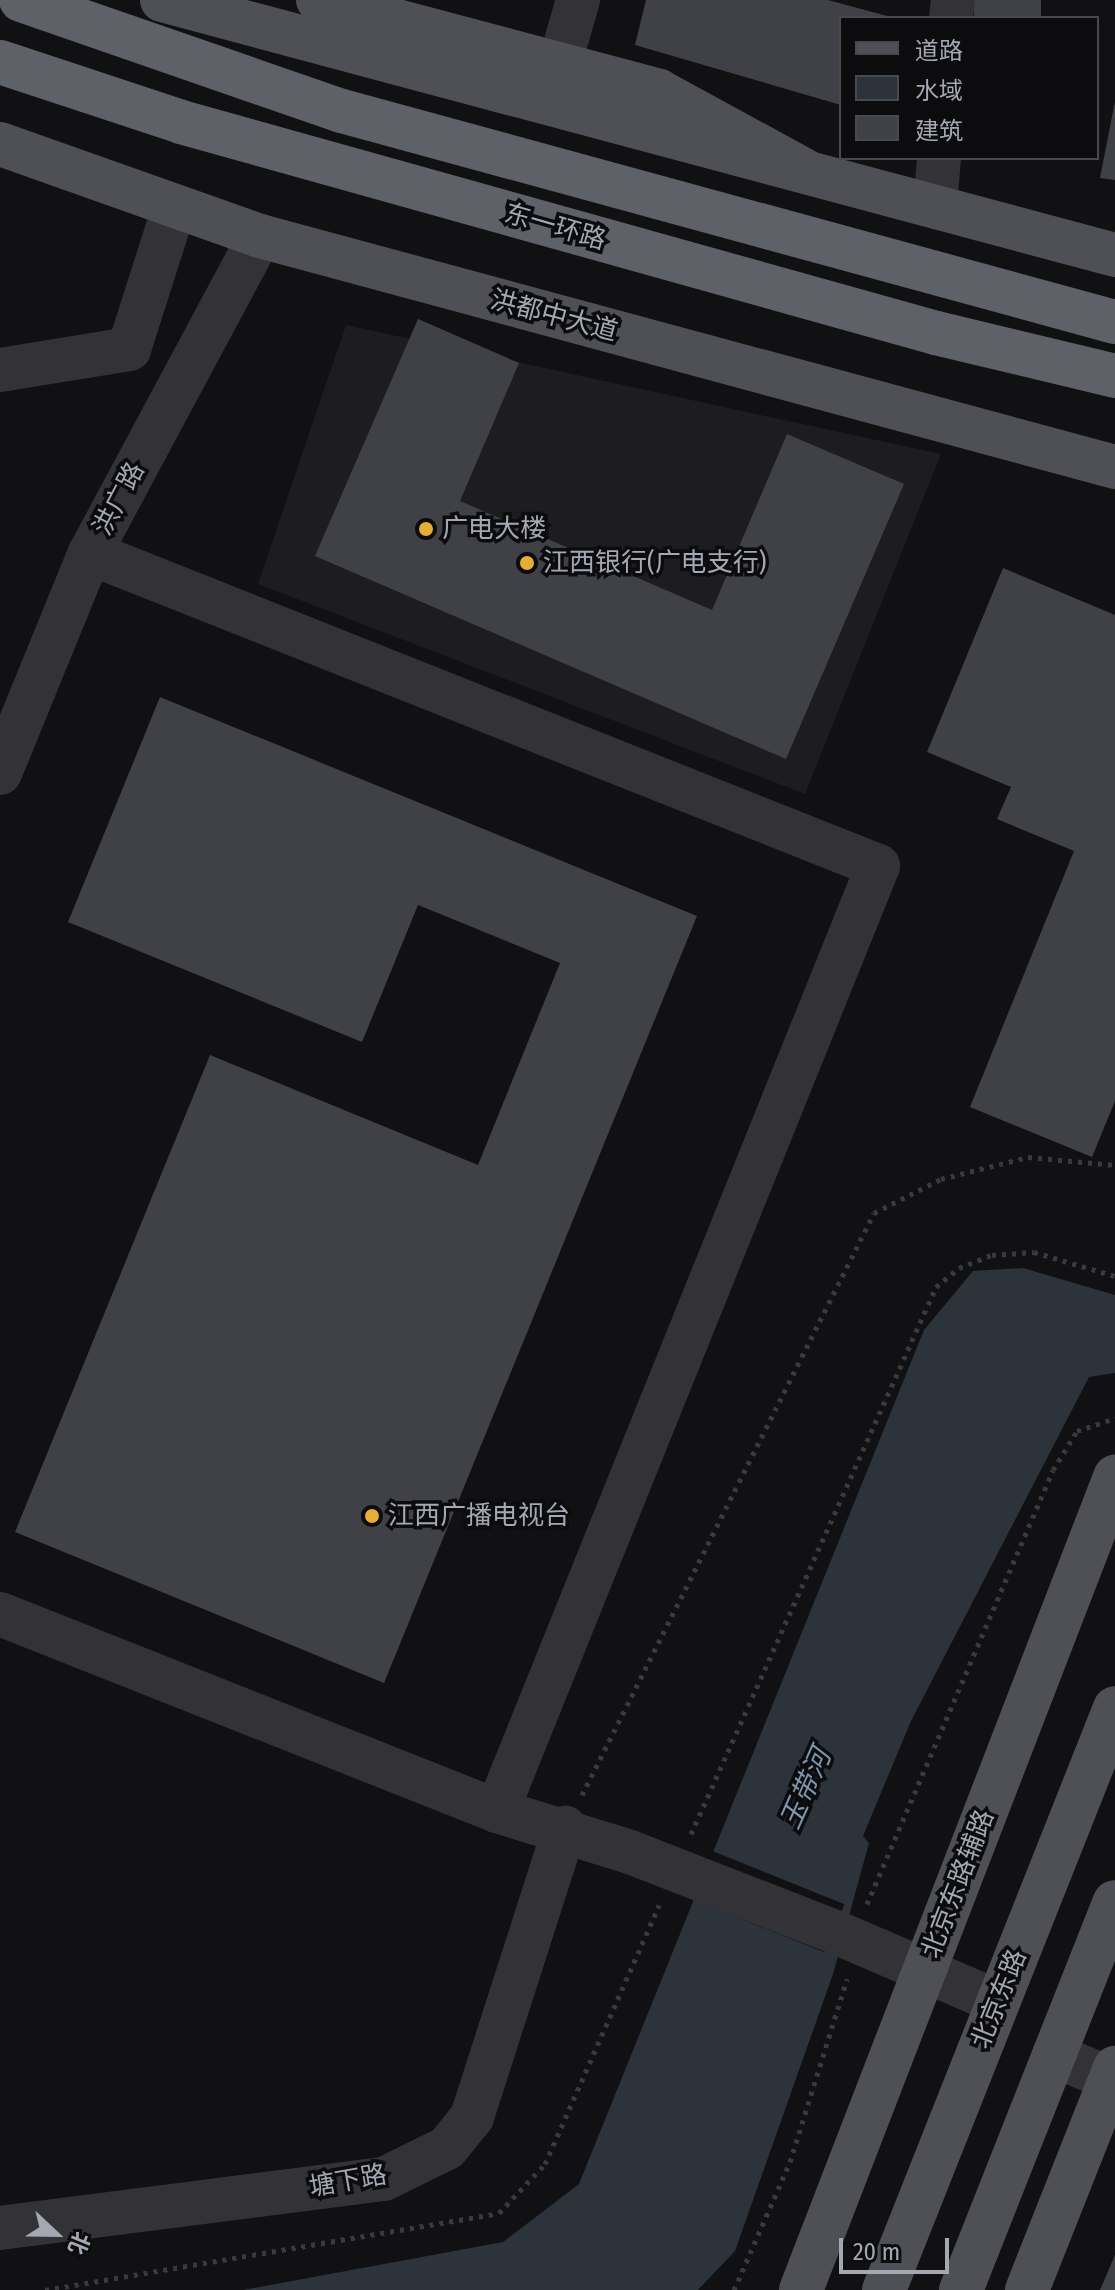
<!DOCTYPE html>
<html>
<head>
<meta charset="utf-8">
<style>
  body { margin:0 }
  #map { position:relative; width:1115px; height:2290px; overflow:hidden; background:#111113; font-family:"Fira Sans Condensed","Noto Sans SC",sans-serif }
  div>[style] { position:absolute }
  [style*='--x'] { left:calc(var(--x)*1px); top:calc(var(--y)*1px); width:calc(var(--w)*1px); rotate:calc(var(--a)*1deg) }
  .built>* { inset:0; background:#1d1d20 }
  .water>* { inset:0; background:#2c333a }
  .pier>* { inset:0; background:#111113; transform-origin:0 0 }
  .building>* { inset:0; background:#404146; transform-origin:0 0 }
  .path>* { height:5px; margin-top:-2.5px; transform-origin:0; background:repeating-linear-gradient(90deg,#393a3e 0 4px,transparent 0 10px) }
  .minor>* { height:44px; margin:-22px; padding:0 22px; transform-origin:22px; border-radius:22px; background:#333337 }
  .major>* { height:44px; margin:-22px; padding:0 22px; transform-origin:22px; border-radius:22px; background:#4f5056 }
  .highway>* { height:44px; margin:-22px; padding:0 22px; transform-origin:22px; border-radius:22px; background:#5f6168 }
  .minor-bridge>* { height:44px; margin:-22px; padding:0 22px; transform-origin:22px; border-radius:22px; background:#333337 }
  .major-bridge>* { height:44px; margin:-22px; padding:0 22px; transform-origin:22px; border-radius:22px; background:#4f5056 }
  .dots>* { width:22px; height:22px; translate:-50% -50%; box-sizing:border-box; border:4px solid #0c0c0e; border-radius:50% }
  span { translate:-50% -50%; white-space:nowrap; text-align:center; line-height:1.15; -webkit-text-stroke:7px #0c0c0e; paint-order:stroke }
  .street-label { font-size:26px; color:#a3a8b2 }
  .poi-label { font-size:26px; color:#a3a8b2 }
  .left { translate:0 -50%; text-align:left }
  .water-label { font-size:28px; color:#7c95ac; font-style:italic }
  .legend { position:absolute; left:839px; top:16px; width:260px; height:144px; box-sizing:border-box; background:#0c0c0e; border:2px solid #484a50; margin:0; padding:10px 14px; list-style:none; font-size:24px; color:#a3a8b2 }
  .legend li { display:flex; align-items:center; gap:16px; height:40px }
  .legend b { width:40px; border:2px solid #484a50 }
  .north { position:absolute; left:16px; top:2194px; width:80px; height:80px; -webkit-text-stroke:6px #0c0c0e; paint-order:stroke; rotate:112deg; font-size:22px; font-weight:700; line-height:32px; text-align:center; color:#a3a8b2 }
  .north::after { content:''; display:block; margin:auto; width:28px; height:36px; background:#a3a8b2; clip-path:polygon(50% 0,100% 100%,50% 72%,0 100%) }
  .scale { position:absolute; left:839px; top:2238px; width:110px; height:36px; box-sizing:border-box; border:4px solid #a3a8b2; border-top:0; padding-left:10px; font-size:24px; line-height:28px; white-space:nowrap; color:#a3a8b2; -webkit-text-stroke:6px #0c0c0e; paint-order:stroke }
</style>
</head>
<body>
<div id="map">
  <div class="built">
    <div style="clip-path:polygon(346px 325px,941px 454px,805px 794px,258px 584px)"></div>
  </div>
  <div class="water">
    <div style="clip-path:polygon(1023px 1268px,1115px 1295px,1115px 1373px,1089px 1377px,911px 1721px,863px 1836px,869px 1843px,833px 1974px,735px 2251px,698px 2290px,243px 2290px,503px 2242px,579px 2184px,924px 1330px,973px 1271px)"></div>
  </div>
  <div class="pier">
    <div style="left:710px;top:1850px;width:145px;height:52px;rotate:22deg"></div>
  </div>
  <div class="building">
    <div style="clip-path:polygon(646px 0,828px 0,891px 17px,841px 18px,841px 105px,635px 45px)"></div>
    <div style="left:974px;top:0;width:67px;height:18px"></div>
    <div style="clip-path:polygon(1115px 101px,1115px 180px,1100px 178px)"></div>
    <div style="clip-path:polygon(418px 319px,519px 363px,460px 501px,712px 610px,787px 434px,904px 484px,786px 759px,315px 556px)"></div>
    <div style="clip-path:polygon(1003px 568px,1115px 615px,1115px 1101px,1092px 1157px,970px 1107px,1074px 851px,997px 819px,1011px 787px,927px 752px)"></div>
    <div style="clip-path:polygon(160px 697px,697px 916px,384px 1683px,15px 1532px,210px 1055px,478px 1165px,560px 963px,418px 905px,362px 1042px,68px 922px)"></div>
    <div style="clip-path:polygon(1115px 2255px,1115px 2290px,1100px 2290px)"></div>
  </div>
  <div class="path">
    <div style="--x:582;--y:1795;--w:651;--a:-63.36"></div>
    <div style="--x:874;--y:1213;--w:75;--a:-26.9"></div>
    <div style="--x:941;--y:1179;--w:90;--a:-14.2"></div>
    <div style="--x:1028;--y:1157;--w:87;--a:5.3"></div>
    <div style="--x:691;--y:1834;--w:599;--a:-65.87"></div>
    <div style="--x:936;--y:1287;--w:30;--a:-40"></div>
    <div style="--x:959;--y:1268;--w:35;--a:-22"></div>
    <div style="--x:992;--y:1255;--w:42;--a:-4.1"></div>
    <div style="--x:1034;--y:1252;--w:84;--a:16.5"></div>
    <div style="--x:867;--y:1904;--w:472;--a:-66.8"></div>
    <div style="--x:1053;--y:1470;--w:46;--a:-58.4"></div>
    <div style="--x:1077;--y:1431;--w:40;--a:-18.9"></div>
    <div style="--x:45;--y:2290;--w:460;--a:-9.6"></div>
    <div style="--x:499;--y:2213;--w:67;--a:-46.8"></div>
    <div style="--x:545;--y:2164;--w:283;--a:-66.2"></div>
    <div style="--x:734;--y:2290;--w:140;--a:-66.4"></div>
    <div style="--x:790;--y:2162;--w:192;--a:-72.7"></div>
  </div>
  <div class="minor">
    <div style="--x:951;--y:18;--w:18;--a:-84"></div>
    <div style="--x:549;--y:100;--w:104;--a:-73.8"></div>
    <div style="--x:935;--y:206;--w:48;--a:-85.2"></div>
    <div style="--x:0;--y:370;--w:131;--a:-9.2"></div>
    <div style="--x:129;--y:349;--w:148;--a:-72.3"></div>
    <div style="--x:90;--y:553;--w:848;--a:21.66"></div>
    <div style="--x:878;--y:866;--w:1019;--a:111.96"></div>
    <div style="--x:0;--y:773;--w:238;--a:-67.8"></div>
    <div style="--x:90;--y:553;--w:360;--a:-61.8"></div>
    <div style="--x:0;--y:1614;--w:535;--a:21.62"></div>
    <div style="--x:497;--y:1811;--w:139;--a:17.1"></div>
    <div style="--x:840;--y:1934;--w:172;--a:23.3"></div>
    <div style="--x:1054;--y:2055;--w:66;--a:23.1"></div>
    <div style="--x:0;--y:2228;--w:387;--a:-7.3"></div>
    <div style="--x:384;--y:2179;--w:70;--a:-26.2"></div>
    <div style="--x:447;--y:2148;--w:40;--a:-51"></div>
    <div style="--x:472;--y:2117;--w:304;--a:-72.2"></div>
  </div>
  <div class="major">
    <div style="--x:162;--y:0;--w:987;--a:14.98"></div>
    <div style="--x:0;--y:144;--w:276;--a:19.5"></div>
    <div style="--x:260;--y:236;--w:886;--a:15.12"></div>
    <div style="--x:801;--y:2290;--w:872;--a:-68.88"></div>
    <div style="--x:884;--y:2290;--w:626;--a:-68.35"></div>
    <div style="--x:961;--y:2290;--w:417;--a:-68.4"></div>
    <div style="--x:1027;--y:2290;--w:239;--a:-68.4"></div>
  </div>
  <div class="highway">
    <div style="--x:21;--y:0;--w:340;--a:19.1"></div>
    <div style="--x:342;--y:111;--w:801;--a:15.27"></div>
    <div style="--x:0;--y:62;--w:191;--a:18.3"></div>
    <div style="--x:181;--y:122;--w:784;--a:15.61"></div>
    <div style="--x:936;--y:333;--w:184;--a:13.5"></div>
  </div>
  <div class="minor-bridge">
    <div style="--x:630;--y:1852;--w:225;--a:21.3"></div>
  </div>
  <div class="major-bridge">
    <div style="--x:318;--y:0;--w:353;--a:14.9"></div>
    <div style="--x:659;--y:91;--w:165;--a:28.6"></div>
  </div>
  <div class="dots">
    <div style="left:426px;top:529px;background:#e5ae37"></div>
    <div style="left:527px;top:563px;background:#e5ae37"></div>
    <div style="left:372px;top:1516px;background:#e5ae37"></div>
  </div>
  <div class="street-label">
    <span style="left:555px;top:227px;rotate:16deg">东一环路</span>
    <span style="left:554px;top:316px;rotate:15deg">洪都中大道</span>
    <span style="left:119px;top:499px;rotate:-62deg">洪广路</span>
    <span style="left:958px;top:1884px;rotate:-69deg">北京东路辅路</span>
    <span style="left:999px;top:1999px;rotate:-68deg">北京东路</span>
    <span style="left:348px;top:2181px;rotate:-10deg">塘下路</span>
  </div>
  <div class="poi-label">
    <span class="left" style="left:442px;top:529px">广电大楼</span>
    <span class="left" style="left:543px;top:563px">江西银行(广电支行)</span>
    <span class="left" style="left:388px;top:1516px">江西广播电视台</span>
  </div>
  <div class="water-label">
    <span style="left:806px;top:1789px;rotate:-66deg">玉带河</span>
  </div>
  <ul class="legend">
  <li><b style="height:10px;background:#4f5056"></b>道路</li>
  <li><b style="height:22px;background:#2c333a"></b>水域</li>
  <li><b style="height:22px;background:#404146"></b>建筑</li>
  </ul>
  <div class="north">北</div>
  <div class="scale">20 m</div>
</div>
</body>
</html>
